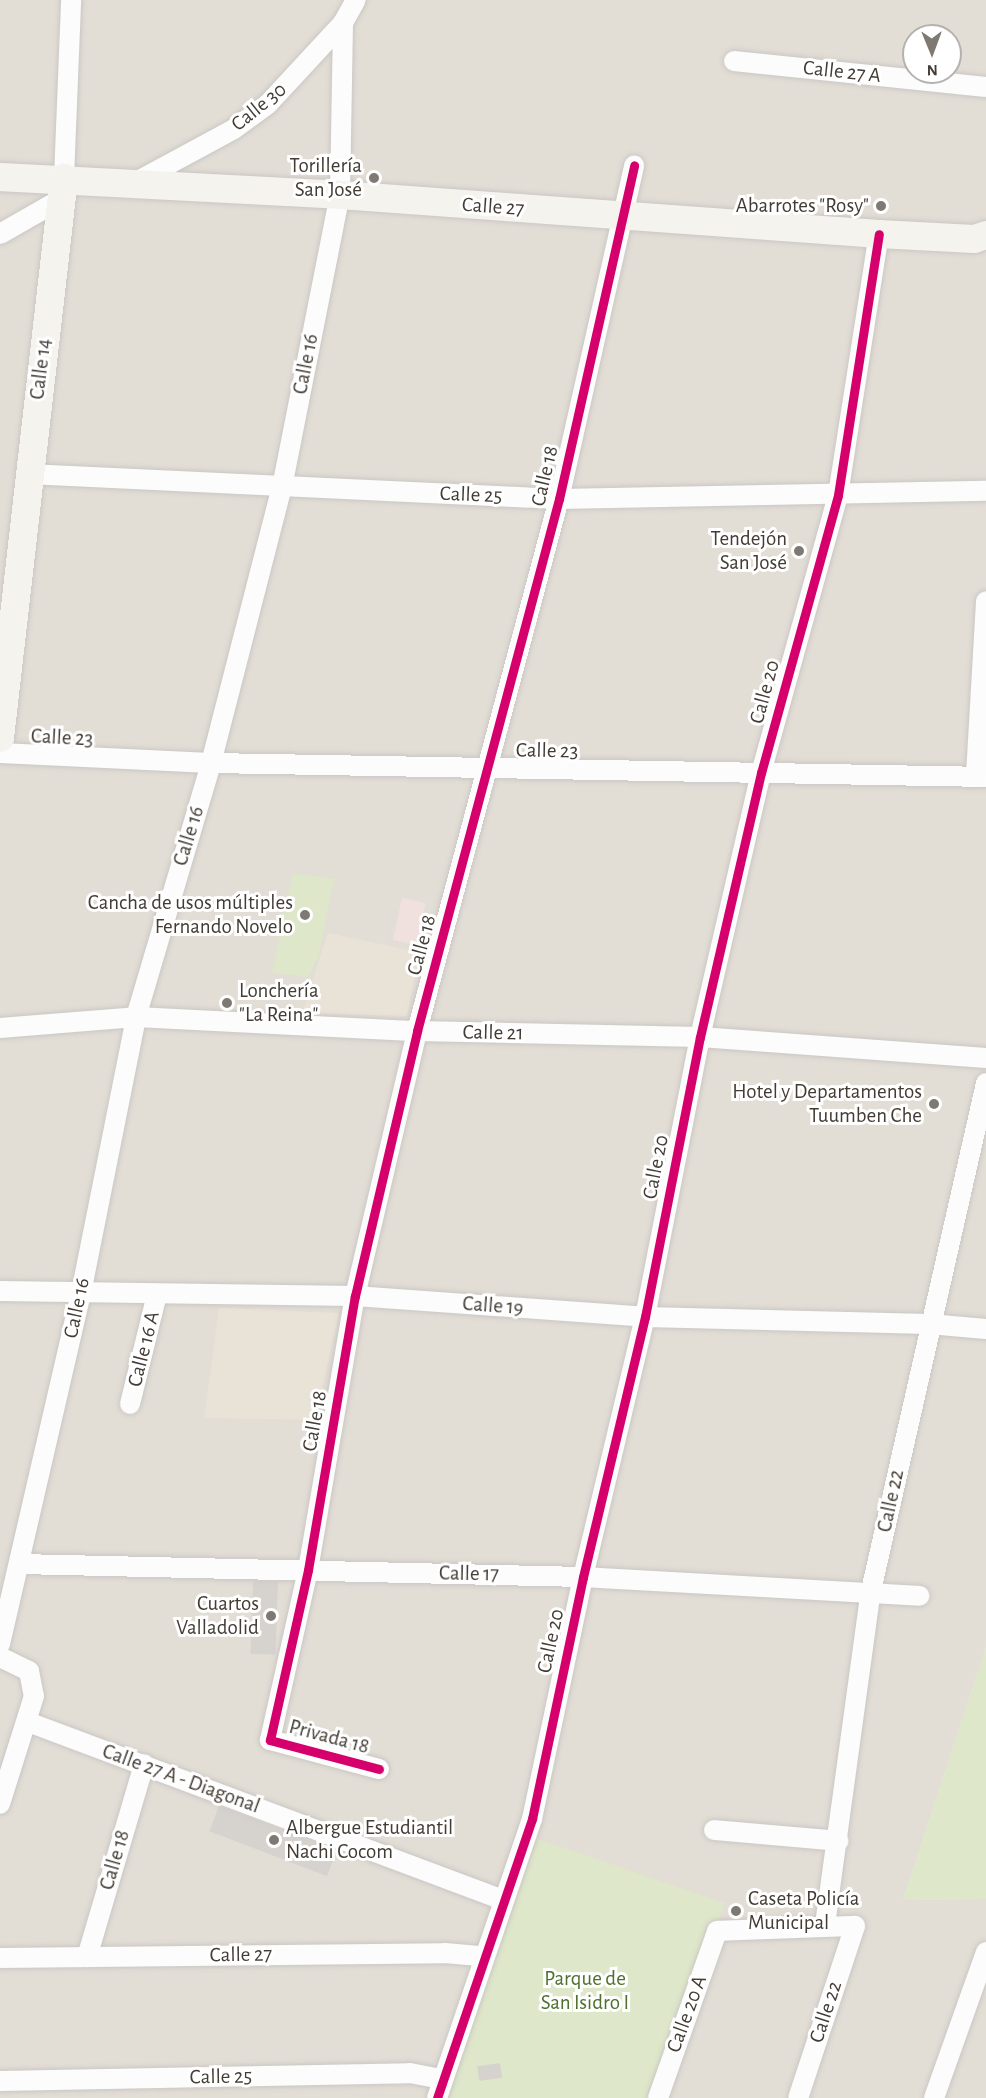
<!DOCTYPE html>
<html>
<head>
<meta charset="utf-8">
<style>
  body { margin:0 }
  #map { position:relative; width:986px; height:2098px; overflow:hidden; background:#eeebe8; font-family:"Alegreya Sans",sans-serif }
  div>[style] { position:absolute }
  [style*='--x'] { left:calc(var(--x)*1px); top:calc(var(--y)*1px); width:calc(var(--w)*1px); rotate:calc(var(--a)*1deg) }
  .residential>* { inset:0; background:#e2ddd5 }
  .education>* { inset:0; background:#e9e2d7 }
  .medical>* { inset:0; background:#f0e1df; transform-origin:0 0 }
  .green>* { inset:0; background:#dee7c9 }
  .building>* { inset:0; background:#d6d3cf; transform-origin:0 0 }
  .roads { filter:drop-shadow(0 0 2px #cac7c4) drop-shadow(0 0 2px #cac7c4) }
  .street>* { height:20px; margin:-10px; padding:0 10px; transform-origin:10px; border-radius:10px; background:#fcfcfc }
  .secondary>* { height:28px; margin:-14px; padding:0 14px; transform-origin:14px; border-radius:14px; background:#f5f3ee }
  .cycleway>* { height:9px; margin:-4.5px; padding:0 4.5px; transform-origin:4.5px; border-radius:4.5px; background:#d6006c }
  .dots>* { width:16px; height:16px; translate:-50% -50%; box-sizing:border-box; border:3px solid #fff; border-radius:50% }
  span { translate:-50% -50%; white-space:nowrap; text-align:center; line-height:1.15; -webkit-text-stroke:6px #fff; paint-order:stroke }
  .street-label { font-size:21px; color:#433c35 }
  .poi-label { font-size:21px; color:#433c35 }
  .right { translate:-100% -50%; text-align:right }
  .left { translate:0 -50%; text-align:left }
  .park-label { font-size:21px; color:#4d712c }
  .north { position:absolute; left:902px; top:24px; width:60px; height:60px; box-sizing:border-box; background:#fff; border:2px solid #b4b1ae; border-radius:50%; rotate:179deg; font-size:16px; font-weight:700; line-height:24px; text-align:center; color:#433c35 }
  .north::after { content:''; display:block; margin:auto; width:21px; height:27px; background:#7f7974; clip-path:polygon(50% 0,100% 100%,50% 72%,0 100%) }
</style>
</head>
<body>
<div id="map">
  <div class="residential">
    <div style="clip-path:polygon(evenodd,0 0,986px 0,986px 1647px,903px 1900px,986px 1899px,986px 2098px,0 2098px,0 0,914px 36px,950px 36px,950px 72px,914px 72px,914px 36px)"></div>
  </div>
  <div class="education">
    <div style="clip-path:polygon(328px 933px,419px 952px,407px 1016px,302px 1013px)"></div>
    <div style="clip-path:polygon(219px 1308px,339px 1313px,315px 1420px,204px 1418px)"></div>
  </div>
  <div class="medical">
    <div style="left:402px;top:898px;width:24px;height:43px;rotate:12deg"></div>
  </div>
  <div class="green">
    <div style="clip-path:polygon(293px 873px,334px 879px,318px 958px,308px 977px,272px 973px)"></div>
    <div style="clip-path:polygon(986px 1647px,986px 1899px,903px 1900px)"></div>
    <div style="clip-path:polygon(535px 1838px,725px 1903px,656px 2098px,432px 2098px)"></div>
  </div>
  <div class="building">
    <div style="left:253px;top:1581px;width:25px;height:73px;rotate:2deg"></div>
    <div style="left:219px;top:1806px;width:126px;height:27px;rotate:21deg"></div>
    <div style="left:500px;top:2063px;width:15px;height:23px;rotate:82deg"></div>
  </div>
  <div class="roads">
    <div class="street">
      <div style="--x:734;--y:61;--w:253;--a:5.9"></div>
      <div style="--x:64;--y:178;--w:178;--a:-87.7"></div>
      <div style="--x:136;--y:182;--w:111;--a:-28.4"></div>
      <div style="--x:234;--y:129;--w:42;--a:-36.3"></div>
      <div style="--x:268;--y:104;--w:110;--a:-47.2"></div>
      <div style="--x:343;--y:23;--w:26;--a:-61"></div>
      <div style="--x:0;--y:234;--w:70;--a:-29.8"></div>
      <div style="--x:28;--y:474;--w:532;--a:2.7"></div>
      <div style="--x:559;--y:499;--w:427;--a:-1.1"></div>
      <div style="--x:0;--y:753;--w:211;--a:2.7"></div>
      <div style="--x:211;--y:763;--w:775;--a:1.03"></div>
      <div style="--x:976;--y:775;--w:174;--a:-86.7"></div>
      <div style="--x:0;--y:1028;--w:136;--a:-4.6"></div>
      <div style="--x:136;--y:1017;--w:281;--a:2.9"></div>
      <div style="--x:417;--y:1031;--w:283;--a:1.2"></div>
      <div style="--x:700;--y:1037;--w:287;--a:4.2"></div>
      <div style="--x:0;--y:1291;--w:355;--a:0.8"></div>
      <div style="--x:355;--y:1296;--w:291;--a:4.1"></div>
      <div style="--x:645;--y:1317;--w:284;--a:1.4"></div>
      <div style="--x:929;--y:1324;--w:57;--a:5"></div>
      <div style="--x:130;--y:1404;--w:113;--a:-76.2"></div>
      <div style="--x:19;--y:1564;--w:564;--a:1.32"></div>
      <div style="--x:583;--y:1577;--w:337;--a:3.2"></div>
      <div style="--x:0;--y:1644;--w:360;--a:-77"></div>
      <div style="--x:81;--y:1293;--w:281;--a:-78.7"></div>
      <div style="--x:136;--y:1017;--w:265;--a:-73.5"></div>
      <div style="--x:211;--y:763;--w:285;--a:-75.6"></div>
      <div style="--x:282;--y:487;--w:298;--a:-78.8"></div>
      <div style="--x:340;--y:195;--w:172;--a:-89"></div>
      <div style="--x:0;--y:1657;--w:32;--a:26"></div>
      <div style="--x:29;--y:1671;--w:25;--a:79"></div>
      <div style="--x:34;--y:1696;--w:113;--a:107.5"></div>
      <div style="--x:28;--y:1722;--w:507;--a:20.54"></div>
      <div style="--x:379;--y:1769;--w:113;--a:-165.1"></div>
      <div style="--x:270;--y:1740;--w:174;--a:-77.4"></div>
      <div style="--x:308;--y:1570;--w:278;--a:-80.3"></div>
      <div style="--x:355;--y:1296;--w:272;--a:-76.8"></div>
      <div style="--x:417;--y:1031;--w:551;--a:-75.06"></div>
      <div style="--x:559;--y:499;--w:342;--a:-77.3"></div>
      <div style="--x:714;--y:1830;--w:125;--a:5"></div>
      <div style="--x:825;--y:1925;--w:333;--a:-82.2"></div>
      <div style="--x:870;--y:1595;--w:525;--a:-77.23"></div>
      <div style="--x:87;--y:1957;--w:201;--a:-73.5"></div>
      <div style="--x:0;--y:1958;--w:445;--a:-0.6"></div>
      <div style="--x:445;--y:1953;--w:37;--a:5"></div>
      <div style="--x:0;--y:2081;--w:410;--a:-1.1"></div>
      <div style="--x:410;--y:2073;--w:33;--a:11"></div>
      <div style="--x:437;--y:2098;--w:295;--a:-71.2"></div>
      <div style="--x:532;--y:1819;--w:247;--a:-78.1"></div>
      <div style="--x:583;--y:1577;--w:267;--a:-76.6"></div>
      <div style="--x:645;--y:1317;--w:285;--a:-78.9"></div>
      <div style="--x:700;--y:1037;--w:271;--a:-77"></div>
      <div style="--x:761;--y:773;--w:288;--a:-74.5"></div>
      <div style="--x:838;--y:495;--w:264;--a:-81.1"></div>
      <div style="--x:658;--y:2098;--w:177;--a:-70.5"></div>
      <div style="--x:717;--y:1931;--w:138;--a:-2.1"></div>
      <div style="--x:855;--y:1926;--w:181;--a:108.3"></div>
      <div style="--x:934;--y:2098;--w:155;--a:-70.4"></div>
    </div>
    <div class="secondary">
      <div style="--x:0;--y:177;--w:340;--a:3"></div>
      <div style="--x:340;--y:195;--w:540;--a:4.14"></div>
      <div style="--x:879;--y:234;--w:95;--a:3"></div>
      <div style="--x:974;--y:239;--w:13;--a:-18"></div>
      <div style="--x:0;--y:738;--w:564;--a:-83.48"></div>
    </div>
  </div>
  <div class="cycleway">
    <div style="--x:379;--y:1769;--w:113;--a:-165.1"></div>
    <div style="--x:270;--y:1740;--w:174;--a:-77.4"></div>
    <div style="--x:308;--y:1570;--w:278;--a:-80.3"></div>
    <div style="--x:355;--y:1296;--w:272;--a:-76.8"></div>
    <div style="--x:417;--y:1031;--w:551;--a:-75.06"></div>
    <div style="--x:559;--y:499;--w:342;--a:-77.3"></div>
    <div style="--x:437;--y:2098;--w:295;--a:-71.2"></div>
    <div style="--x:532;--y:1819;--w:247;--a:-78.1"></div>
    <div style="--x:583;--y:1577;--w:267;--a:-76.6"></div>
    <div style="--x:645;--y:1317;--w:285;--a:-78.9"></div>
    <div style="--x:700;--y:1037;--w:271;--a:-77"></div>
    <div style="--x:761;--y:773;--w:288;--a:-74.5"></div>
    <div style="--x:838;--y:495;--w:264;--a:-81.1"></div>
  </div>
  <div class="dots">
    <div style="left:374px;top:178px;background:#7f7974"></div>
    <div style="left:881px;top:206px;background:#7f7974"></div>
    <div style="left:799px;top:551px;background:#7f7974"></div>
    <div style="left:305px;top:915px;background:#7f7974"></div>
    <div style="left:227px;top:1003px;background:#7f7974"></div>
    <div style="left:934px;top:1104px;background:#7f7974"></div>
    <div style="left:271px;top:1616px;background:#7f7974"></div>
    <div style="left:274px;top:1840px;background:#7f7974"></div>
    <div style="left:736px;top:1911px;background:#7f7974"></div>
  </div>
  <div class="street-label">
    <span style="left:842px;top:72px;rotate:6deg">Calle 27 A</span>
    <span style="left:259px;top:107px;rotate:-39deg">Calle 30</span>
    <span style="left:493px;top:207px;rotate:4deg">Calle 27</span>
    <span style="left:306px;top:364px;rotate:-79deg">Calle 16</span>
    <span style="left:41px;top:369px;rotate:-83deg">Calle 14</span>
    <span style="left:545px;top:476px;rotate:-77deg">Calle 18</span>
    <span style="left:471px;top:495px;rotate:2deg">Calle 25</span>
    <span style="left:765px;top:692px;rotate:-75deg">Calle 20</span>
    <span style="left:62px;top:738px;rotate:3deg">Calle 23</span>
    <span style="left:547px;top:751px;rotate:1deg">Calle 23</span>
    <span style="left:189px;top:836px;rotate:-73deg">Calle 16</span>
    <span style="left:422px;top:945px;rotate:-75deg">Calle 18</span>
    <span style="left:493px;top:1033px;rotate:1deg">Calle 21</span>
    <span style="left:656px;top:1167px;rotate:-79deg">Calle 20</span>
    <span style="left:493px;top:1306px;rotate:4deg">Calle 19</span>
    <span style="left:77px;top:1308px;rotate:-78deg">Calle 16</span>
    <span style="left:144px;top:1349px;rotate:-76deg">Calle 16 A</span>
    <span style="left:315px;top:1421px;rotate:-80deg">Calle 18</span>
    <span style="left:891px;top:1501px;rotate:-78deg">Calle 22</span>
    <span style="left:469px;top:1574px;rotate:1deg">Calle 17</span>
    <span style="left:551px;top:1641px;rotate:-78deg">Calle 20</span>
    <span style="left:329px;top:1737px;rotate:15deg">Privada 18</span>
    <span style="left:181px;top:1779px;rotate:20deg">Calle 27 A - Diagonal</span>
    <span style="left:115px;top:1860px;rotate:-74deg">Calle 18</span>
    <span style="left:241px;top:1955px;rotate:-1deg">Calle 27</span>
    <span style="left:826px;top:2012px;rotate:-72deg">Calle 22</span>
    <span style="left:687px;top:2014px;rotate:-70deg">Calle 20 A</span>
    <span style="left:221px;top:2077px;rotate:-1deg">Calle 25</span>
  </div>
  <div class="poi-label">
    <span class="right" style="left:362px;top:178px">Torillería<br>San José</span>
    <span class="right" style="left:869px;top:206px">Abarrotes "Rosy"</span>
    <span class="right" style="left:787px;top:551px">Tendejón<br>San José</span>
    <span class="right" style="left:293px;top:915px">Cancha de usos múltiples<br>Fernando Novelo</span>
    <span class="left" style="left:239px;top:1003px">Lonchería<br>"La Reina"</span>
    <span class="right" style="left:922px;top:1104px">Hotel y Departamentos<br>Tuumben Che</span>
    <span class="right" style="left:259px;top:1616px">Cuartos<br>Valladolid</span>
    <span class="left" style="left:286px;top:1840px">Albergue Estudiantil<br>Nachi Cocom</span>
    <span class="left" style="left:748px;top:1911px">Caseta Policía<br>Municipal</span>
  </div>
  <div class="park-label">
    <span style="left:585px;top:1991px">Parque de<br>San Isidro I</span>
  </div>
  <div class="north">N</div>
</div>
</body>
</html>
